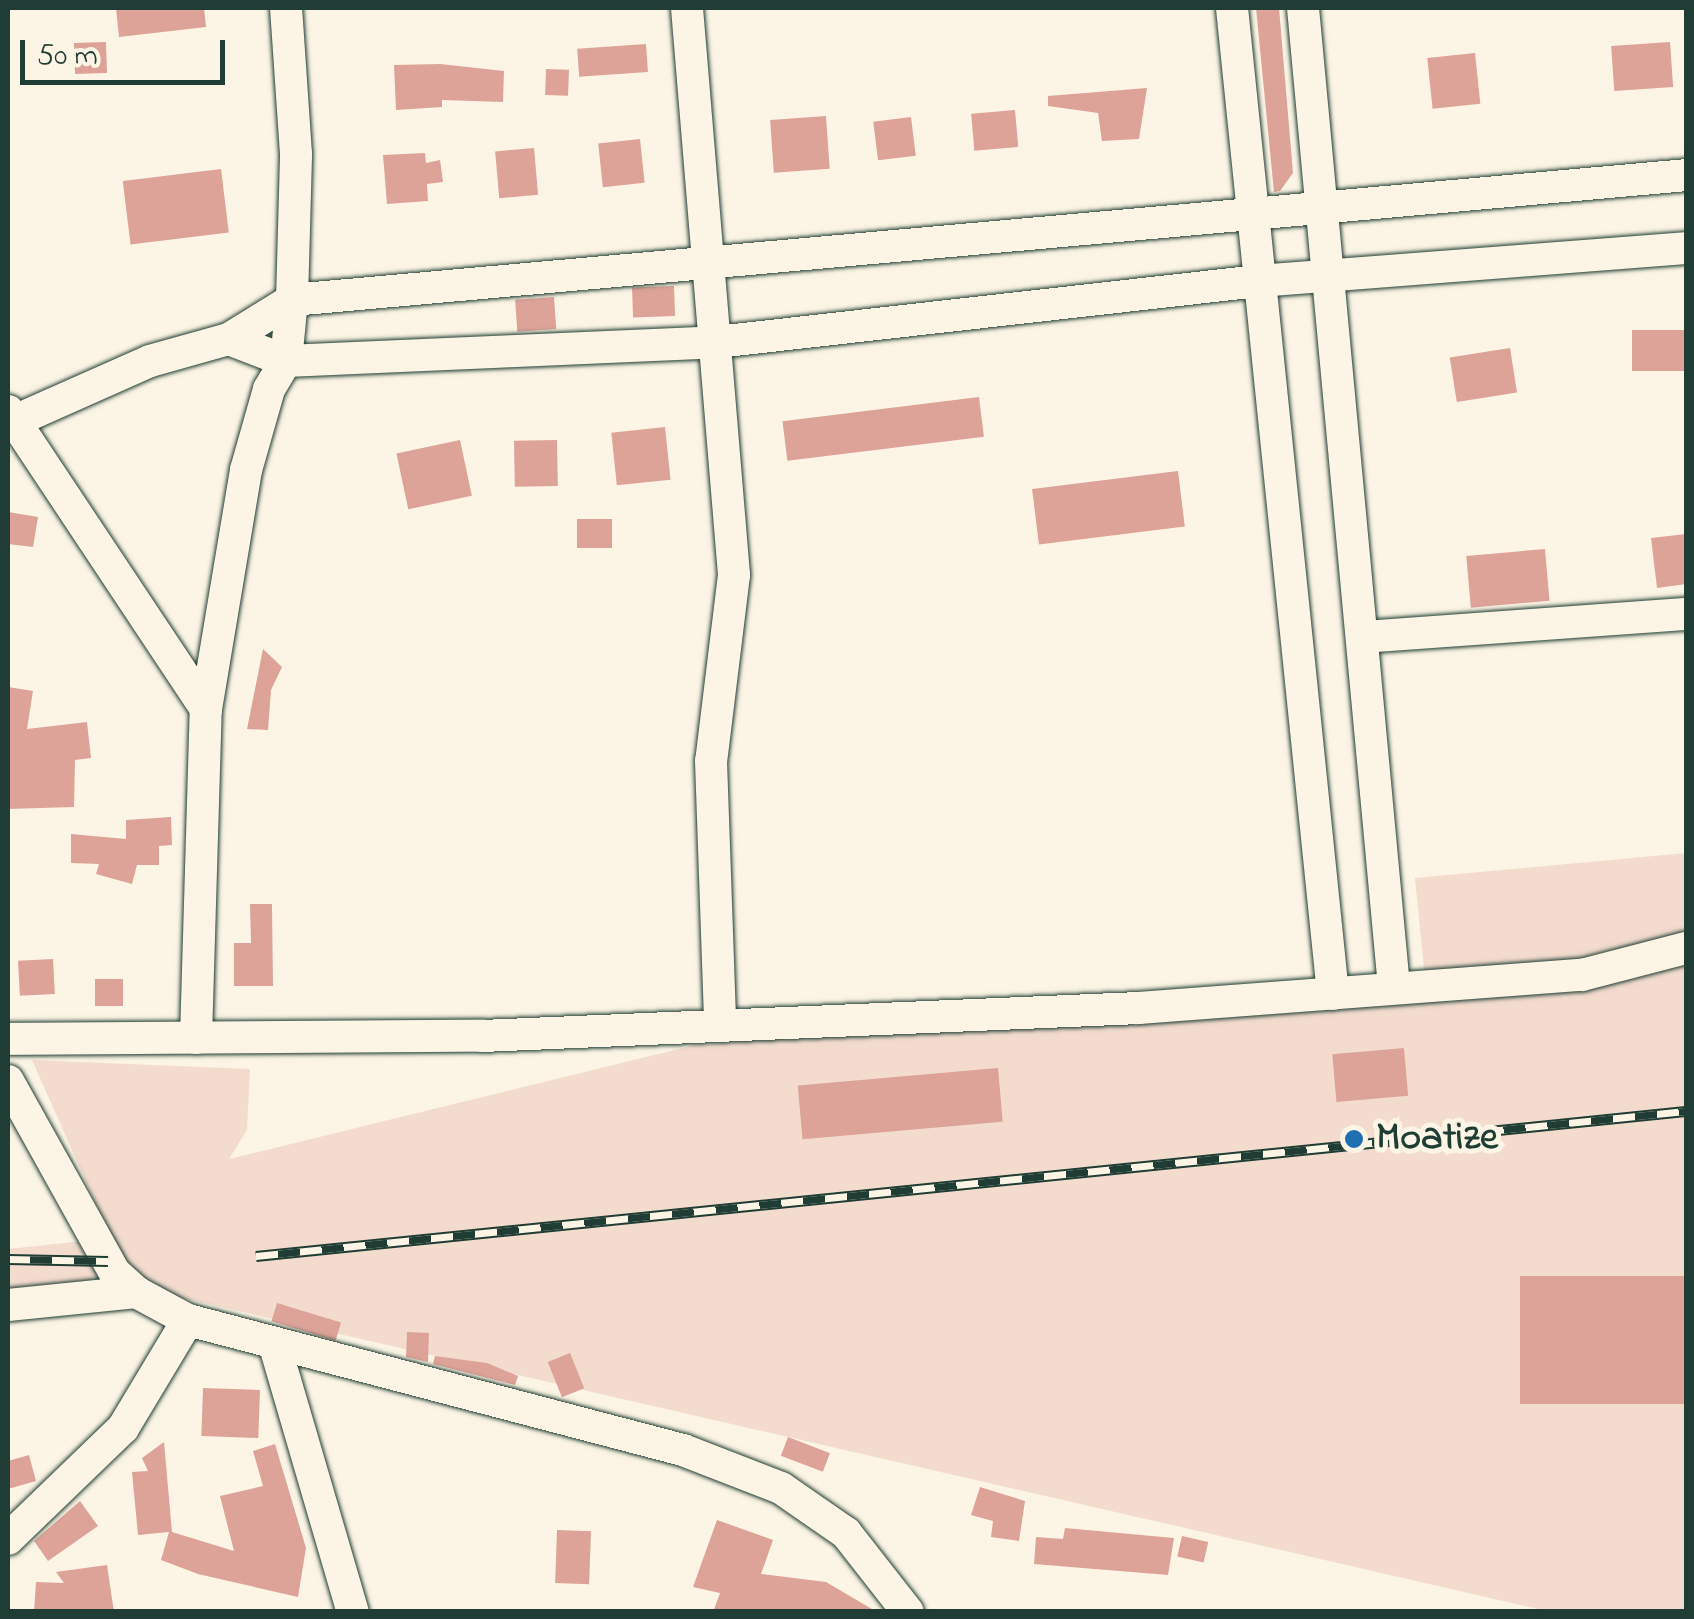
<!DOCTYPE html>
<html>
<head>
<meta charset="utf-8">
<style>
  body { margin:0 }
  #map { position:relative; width:1694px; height:1619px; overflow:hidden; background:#fcf5e5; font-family:"Indie Flower",sans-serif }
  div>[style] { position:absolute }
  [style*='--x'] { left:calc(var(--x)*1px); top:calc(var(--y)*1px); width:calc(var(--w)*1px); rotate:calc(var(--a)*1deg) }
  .built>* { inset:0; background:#f3dcce }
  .building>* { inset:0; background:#dda399; transform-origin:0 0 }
  .roads { filter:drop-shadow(0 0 2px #1f3d34) drop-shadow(0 0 2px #1f3d34) }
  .minor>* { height:32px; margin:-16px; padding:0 16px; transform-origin:16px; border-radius:16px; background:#fcf5e5 }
  .rail>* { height:11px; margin-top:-5.5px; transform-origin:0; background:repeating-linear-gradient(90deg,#fcf5e5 0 22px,#1f3d34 0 44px); box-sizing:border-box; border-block:2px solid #1f3d34 }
  .dots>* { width:28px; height:28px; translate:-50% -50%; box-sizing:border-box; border:5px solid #fcf5e5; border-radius:50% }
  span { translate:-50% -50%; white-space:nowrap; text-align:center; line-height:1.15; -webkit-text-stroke:10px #fcf5e5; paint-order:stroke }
  .poi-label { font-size:40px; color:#1f3d34; font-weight:700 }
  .left { translate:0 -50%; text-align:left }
  .frame { position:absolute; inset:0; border:10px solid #1f3d34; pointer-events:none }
  .scale { position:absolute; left:20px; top:40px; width:205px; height:45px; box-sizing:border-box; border:5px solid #1f3d34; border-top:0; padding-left:12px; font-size:30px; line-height:35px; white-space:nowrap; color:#1f3d34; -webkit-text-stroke:8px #fcf5e5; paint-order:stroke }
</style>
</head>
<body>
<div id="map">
  <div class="built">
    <div style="clip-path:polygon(1686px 853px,1686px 1611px,1547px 1611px,178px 1297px,8px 1316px,8px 1249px,111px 1238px,32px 1060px,250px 1069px,247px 1130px,229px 1159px,695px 1045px,1426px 989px,1415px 878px)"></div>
  </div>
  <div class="building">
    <div style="clip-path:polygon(116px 8px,204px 8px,206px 27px,119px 37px)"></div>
    <div style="clip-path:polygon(1256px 8px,1279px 8px,1293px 173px,1280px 191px,1274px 192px)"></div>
    <div style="left:106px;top:42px;width:31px;height:32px;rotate:88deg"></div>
    <div style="left:1670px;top:42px;width:45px;height:59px;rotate:86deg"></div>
    <div style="left:646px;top:44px;width:28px;height:69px;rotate:86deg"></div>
    <div style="left:1475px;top:53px;width:51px;height:48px;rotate:84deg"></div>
    <div style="clip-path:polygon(440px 64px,504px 71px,503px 102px,442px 100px,442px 107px,396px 110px,394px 65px)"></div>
    <div style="left:546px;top:69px;width:23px;height:26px;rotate:2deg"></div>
    <div style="clip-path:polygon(1147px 88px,1139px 139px,1102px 141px,1098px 113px,1048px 106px,1048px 96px)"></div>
    <div style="left:1015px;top:110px;width:37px;height:44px;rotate:85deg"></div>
    <div style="left:826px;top:116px;width:53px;height:56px;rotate:86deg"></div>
    <div style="left:911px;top:117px;width:39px;height:38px;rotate:83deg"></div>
    <div style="left:640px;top:139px;width:44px;height:42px;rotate:84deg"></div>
    <div style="left:534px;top:148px;width:47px;height:39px;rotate:85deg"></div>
    <div style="clip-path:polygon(425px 153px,426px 163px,440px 160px,443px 182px,427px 184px,428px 201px,387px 204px,383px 155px)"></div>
    <div style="left:221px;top:169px;width:64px;height:99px;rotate:83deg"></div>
    <div style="left:674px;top:286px;width:30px;height:42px;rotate:88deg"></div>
    <div style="left:554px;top:297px;width:32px;height:39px;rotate:86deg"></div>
    <div style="left:1686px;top:330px;width:41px;height:54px;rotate:90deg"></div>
    <div style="left:1510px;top:348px;width:45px;height:61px;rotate:81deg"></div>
    <div style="left:979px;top:397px;width:40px;height:198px;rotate:83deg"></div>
    <div style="left:665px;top:427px;width:53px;height:54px;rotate:84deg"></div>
    <div style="left:460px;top:440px;width:57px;height:65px;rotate:78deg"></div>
    <div style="left:557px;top:440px;width:46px;height:43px;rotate:89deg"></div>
    <div style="left:1178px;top:471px;width:56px;height:147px;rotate:83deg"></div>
    <div style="clip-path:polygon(8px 512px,38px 517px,33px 547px,8px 544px)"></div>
    <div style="left:577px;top:519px;width:35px;height:29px"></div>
    <div style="clip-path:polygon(1686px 534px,1686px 584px,1657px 588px,1651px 538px)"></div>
    <div style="left:1545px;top:549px;width:52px;height:79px;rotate:85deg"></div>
    <div style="clip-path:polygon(263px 649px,282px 667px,271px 690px,268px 730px,247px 729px)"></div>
    <div style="clip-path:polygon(8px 687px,33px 691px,27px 729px,87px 722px,91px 758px,75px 760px,74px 807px,8px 809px)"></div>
    <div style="clip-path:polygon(171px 817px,172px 845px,159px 846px,159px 865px,137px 865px,132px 884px,96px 874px,99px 864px,71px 863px,71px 834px,126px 839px,126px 820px)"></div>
    <div style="clip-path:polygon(250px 904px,272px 904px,273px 986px,234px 986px,234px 943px,251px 943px)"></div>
    <div style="left:53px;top:959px;width:35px;height:35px;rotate:87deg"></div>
    <div style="left:95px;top:979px;width:28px;height:27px"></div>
    <div style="left:1404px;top:1048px;width:48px;height:72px;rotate:85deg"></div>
    <div style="left:998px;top:1068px;width:54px;height:201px;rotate:85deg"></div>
    <div style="left:1686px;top:1276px;width:128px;height:166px;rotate:90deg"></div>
    <div style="left:277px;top:1303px;width:67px;height:19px;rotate:17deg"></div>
    <div style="clip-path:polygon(407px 1332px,429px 1333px,428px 1362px,406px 1357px)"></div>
    <div style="left:570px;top:1353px;width:38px;height:24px;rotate:68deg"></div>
    <div style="clip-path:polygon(435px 1356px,487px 1363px,518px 1376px,515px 1385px,433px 1364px)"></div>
    <div style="left:203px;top:1388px;width:57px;height:48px;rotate:2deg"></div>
    <div style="left:788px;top:1437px;width:45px;height:20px;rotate:21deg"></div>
    <div style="clip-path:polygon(164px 1442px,172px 1532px,234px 1551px,220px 1496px,263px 1486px,253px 1451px,275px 1444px,306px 1548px,298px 1597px,198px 1574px,161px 1560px,169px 1532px,138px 1535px,132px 1472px,148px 1471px,142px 1458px)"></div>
    <div style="clip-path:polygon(29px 1455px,36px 1481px,8px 1489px,8px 1461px)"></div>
    <div style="clip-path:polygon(980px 1487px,1025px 1501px,1019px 1541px,991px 1537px,993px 1521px,971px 1515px)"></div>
    <div style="clip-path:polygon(80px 1501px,98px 1526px,48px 1561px,34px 1541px)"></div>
    <div style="clip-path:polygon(717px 1520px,773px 1540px,761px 1574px,826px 1582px,877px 1612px,713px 1612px,720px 1593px,693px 1587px)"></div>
    <div style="clip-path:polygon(1065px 1528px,1174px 1538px,1168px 1575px,1034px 1564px,1036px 1537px,1063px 1539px)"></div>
    <div style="left:557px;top:1530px;width:34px;height:53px;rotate:2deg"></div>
    <div style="left:1182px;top:1536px;width:27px;height:21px;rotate:13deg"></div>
    <div style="clip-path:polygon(107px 1565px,114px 1612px,34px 1612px,36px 1582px,64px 1583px,56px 1572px)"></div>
  </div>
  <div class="roads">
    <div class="minor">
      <div style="--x:687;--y:8;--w:569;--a:85.26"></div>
      <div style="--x:734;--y:575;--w:187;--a:97"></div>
      <div style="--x:711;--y:761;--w:260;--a:88"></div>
      <div style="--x:1232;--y:8;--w:991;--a:84.15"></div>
      <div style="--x:1303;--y:8;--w:984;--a:84.69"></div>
      <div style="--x:229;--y:339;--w:61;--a:21.1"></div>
      <div style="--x:286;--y:361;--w:431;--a:-2.5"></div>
      <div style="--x:717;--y:342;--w:544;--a:-6.43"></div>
      <div style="--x:1258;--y:281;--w:429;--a:-4.4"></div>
      <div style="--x:8;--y:411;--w:358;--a:56.4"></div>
      <div style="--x:8;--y:424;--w:155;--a:-23.9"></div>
      <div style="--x:150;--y:361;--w:82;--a:-15.6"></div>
      <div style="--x:229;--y:339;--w:74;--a:-31.8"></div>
      <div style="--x:292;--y:300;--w:1400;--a:-5.12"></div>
      <div style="--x:1363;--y:637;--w:324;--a:-4.1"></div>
      <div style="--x:196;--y:1038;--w:329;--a:-88.3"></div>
      <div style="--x:206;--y:709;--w:242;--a:-80.5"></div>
      <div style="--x:246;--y:470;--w:84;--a:-74.1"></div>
      <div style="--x:269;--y:389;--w:33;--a:-59"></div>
      <div style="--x:286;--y:361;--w:61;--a:-84.4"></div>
      <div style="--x:292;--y:300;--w:146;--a:-88.4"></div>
      <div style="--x:296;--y:154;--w:146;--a:-93.9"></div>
      <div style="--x:8;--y:1039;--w:474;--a:-0.4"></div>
      <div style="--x:482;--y:1036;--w:657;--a:-2.44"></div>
      <div style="--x:1138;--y:1008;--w:445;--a:-4.3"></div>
      <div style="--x:1582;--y:975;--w:107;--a:-14.6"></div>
      <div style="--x:8;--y:1081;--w:220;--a:60.9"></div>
      <div style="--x:115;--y:1273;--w:28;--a:42"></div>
      <div style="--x:136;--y:1292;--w:59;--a:28.3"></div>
      <div style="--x:188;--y:1320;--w:512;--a:14.72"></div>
      <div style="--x:683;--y:1450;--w:105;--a:21.2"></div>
      <div style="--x:781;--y:1488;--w:79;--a:34.7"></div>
      <div style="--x:846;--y:1533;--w:100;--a:51.9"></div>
      <div style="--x:8;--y:1305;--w:129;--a:-5.8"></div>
      <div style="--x:275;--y:1346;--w:277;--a:73.7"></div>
      <div style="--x:8;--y:1539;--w:160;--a:-44"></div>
      <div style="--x:123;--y:1428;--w:126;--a:-59"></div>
    </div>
  </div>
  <div class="rail">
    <div style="--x:256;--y:1256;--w:1437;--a:-5.79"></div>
    <div style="--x:8;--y:1259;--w:100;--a:1.1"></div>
  </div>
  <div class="dots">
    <div style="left:1354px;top:1139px;background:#1f6fb2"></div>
  </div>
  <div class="poi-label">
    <span class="left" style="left:1376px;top:1139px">Moatize</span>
  </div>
  <div class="frame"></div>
  <div class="scale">50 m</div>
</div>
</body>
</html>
